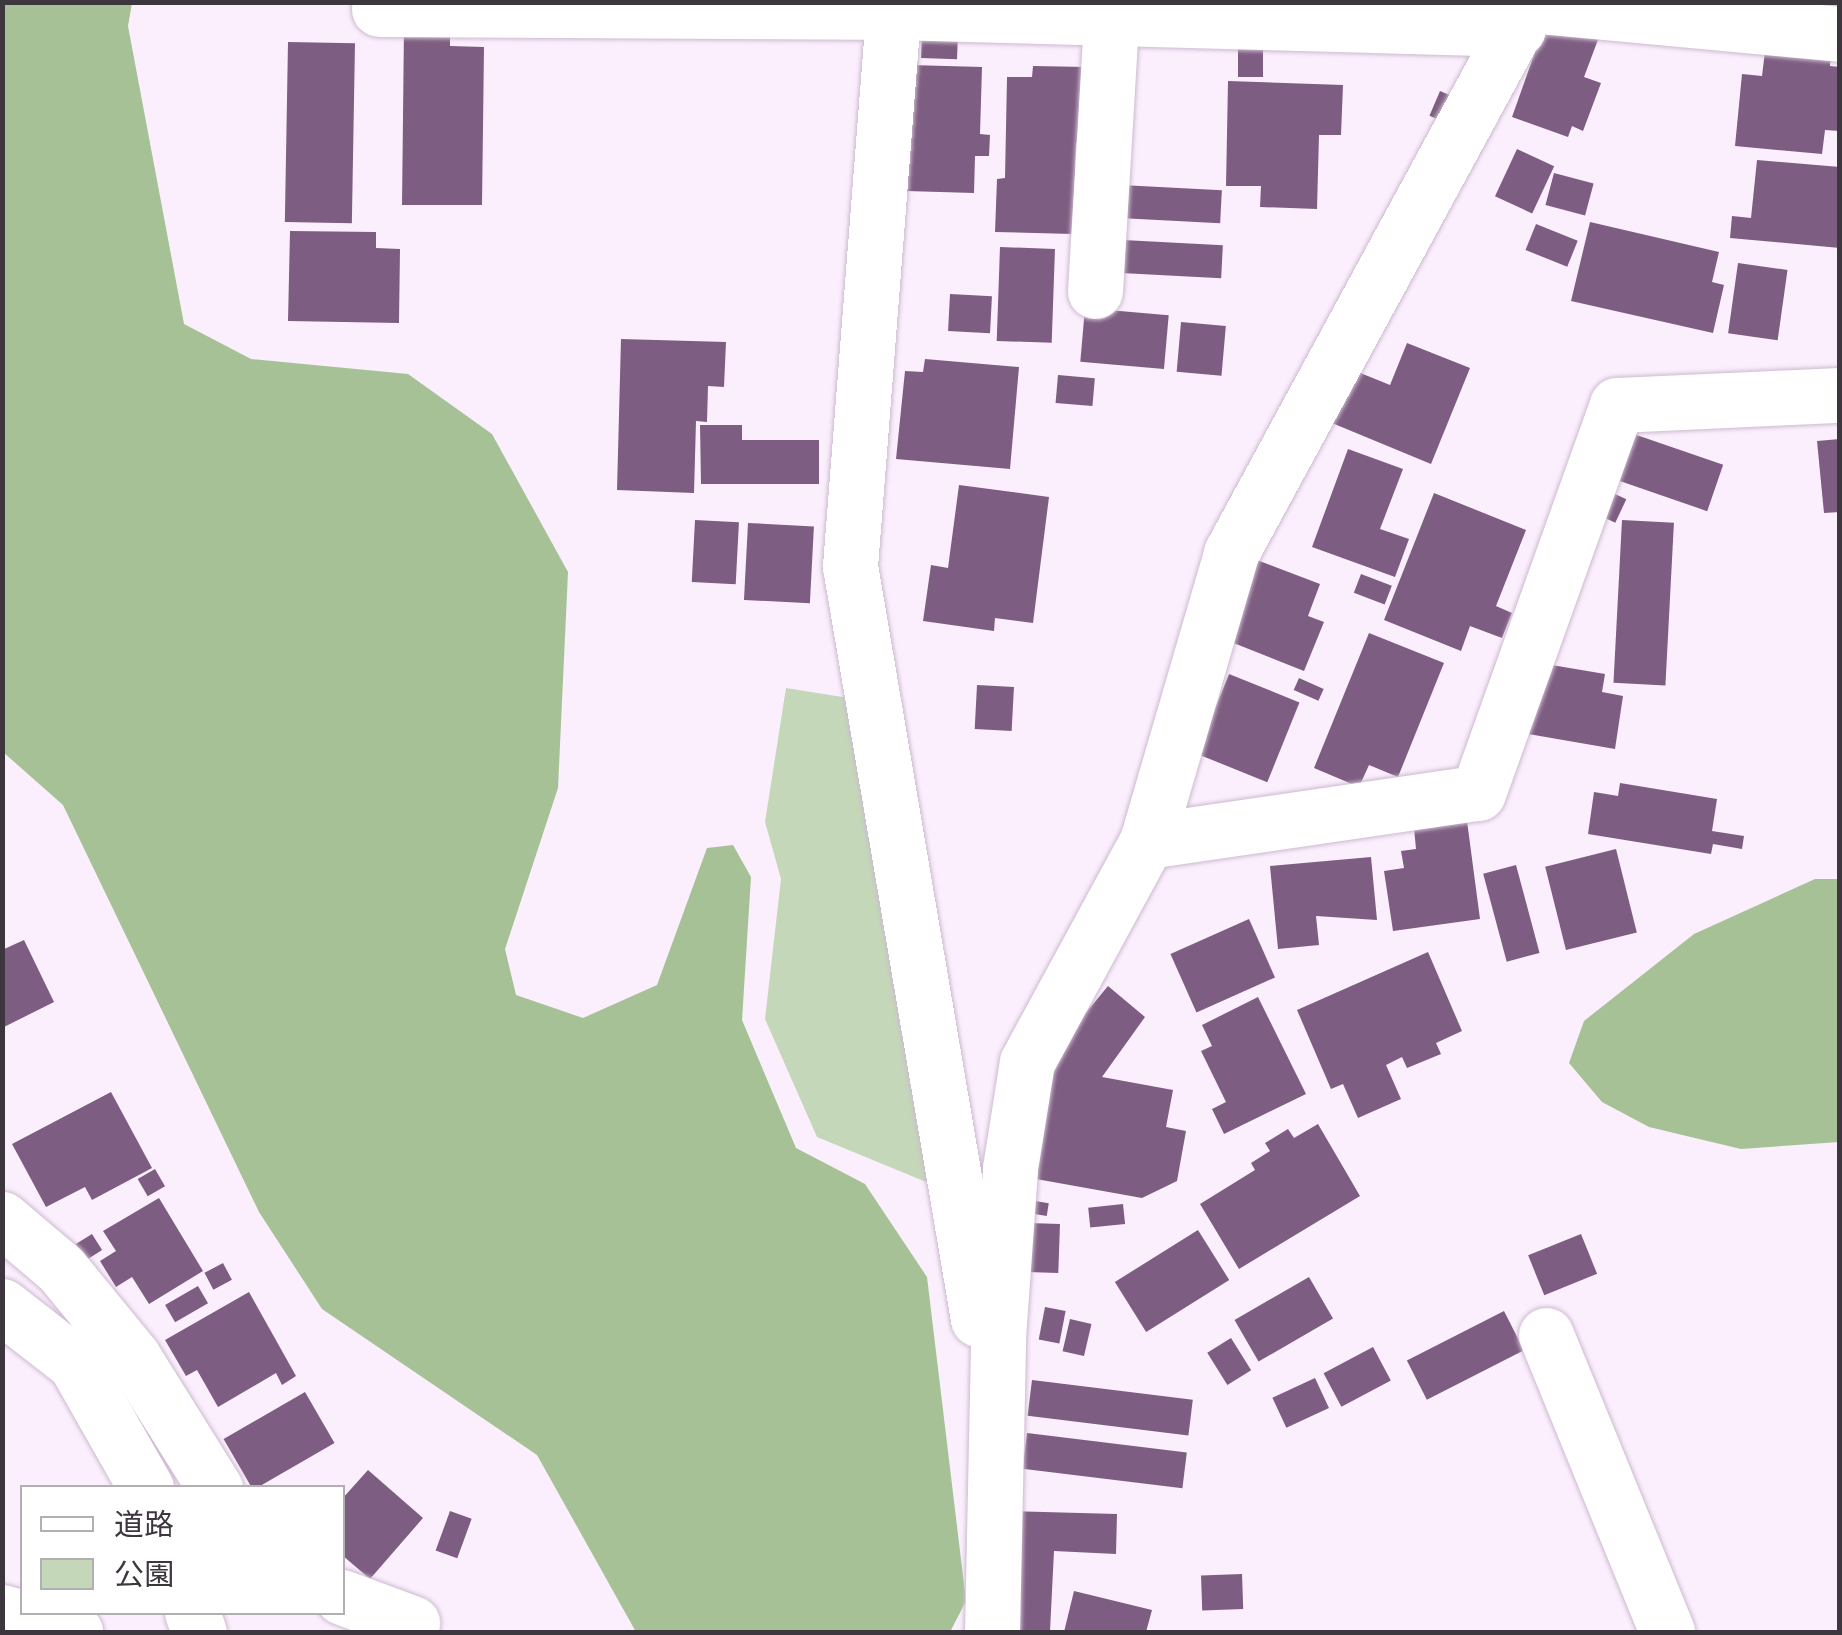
<!DOCTYPE html>
<html>
<head>
<meta charset="utf-8">
<style>
  body { margin:0 }
  #map { position:relative; width:1842px; height:1635px; overflow:hidden; background:#fbeffd; font-family:Poppins,"Noto Sans JP",sans-serif }
  div>[style] { position:absolute }
  [style*='--x'] { left:calc(var(--x)*1px); top:calc(var(--y)*1px); width:calc(var(--w)*1px); rotate:calc(var(--a)*1deg) }
  .green>* { inset:0; background:#c4d8b9 }
  .forest>* { inset:0; background:#a5c195 }
  .building>* { inset:0; background:#7d5d81; transform-origin:0 0 }
  .roads { filter:drop-shadow(0 0 2px #cdb9d0) drop-shadow(0 0 2px #cdb9d0) }
  .minor>* { height:55px; margin:-27.5px; padding:0 27.5px; transform-origin:27.5px; border-radius:27.5px; background:#fff }
  .tertiary>* { height:55px; margin:-27.5px; padding:0 27.5px; transform-origin:27.5px; border-radius:27.5px; background:#fff }
  span { translate:-50% -50%; white-space:nowrap; text-align:center; line-height:1.15; -webkit-text-stroke:10px #fff; paint-order:stroke }
  .frame { position:absolute; inset:0; border:5px solid #3e363f; pointer-events:none }
  .legend { position:absolute; left:20px; top:1485px; width:325px; height:130px; box-sizing:border-box; background:#fff; border:2px solid #b2afb2; margin:0; padding:12px 18px; list-style:none; font-size:30px; color:#3e363f }
  .legend li { display:flex; align-items:center; gap:20px; height:50px }
  .legend b { width:50px; border:2px solid #b2afb2 }
</style>
</head>
<body>
<div id="map">
  <div class="green">
    <div style="clip-path:polygon(786px 688px,855px 699px,931px 1184px,817px 1137px,765px 1019px,781px 879px,765px 822px)"></div>
  </div>
  <div class="forest">
    <div style="clip-path:polygon(3px 3px,132px 3px,128px 26px,184px 324px,251px 359px,408px 374px,492px 434px,568px 572px,558px 788px,505px 949px,516px 995px,583px 1018px,657px 985px,707px 848px,733px 845px,751px 877px,742px 1020px,796px 1148px,865px 1184px,927px 1277px,966px 1601px,950px 1632px,636px 1632px,537px 1455px,322px 1309px,259px 1212px,63px 805px,3px 752px)"></div>
    <div style="clip-path:polygon(1815px 879px,1839px 879px,1839px 1142px,1741px 1149px,1649px 1127px,1602px 1102px,1569px 1063px,1584px 1021px,1694px 934px)"></div>
  </div>
  <div class="building">
    <div style="clip-path:polygon(1547px 18px,1599px 37px,1584px 77px,1601px 83px,1583px 131px,1572px 126px,1568px 137px,1512px 117px)"></div>
    <div style="clip-path:polygon(404px 26px,450px 27px,450px 46px,484px 47px,482px 205px,402px 205px)"></div>
    <div style="left:922px;top:31px;width:36px;height:27px;rotate:2deg"></div>
    <div style="left:1238px;top:38px;width:25px;height:39px"></div>
    <div style="left:288px;top:42px;width:67px;height:180px;rotate:1deg"></div>
    <div style="clip-path:polygon(1766px 43px,1831px 49px,1830px 66px,1840px 67px,1840px 131px,1825px 130px,1822px 154px,1735px 146px,1742px 74px,1762px 76px)"></div>
    <div style="clip-path:polygon(910px 65px,982px 67px,980px 134px,990px 135px,989px 156px,975px 156px,974px 193px,906px 191px)"></div>
    <div style="clip-path:polygon(1033px 66px,1087px 67px,1086px 143px,1076px 143px,1073px 234px,995px 232px,997px 179px,1005px 178px,1007px 77px,1032px 77px)"></div>
    <div style="clip-path:polygon(1228px 81px,1343px 85px,1341px 135px,1319px 135px,1317px 209px,1260px 207px,1261px 186px,1226px 186px)"></div>
    <div style="left:1440px;top:91px;width:23px;height:27px;rotate:23deg"></div>
    <div style="left:1517px;top:149px;width:41px;height:52px;rotate:25deg"></div>
    <div style="clip-path:polygon(1757px 160px,1840px 167px,1840px 248px,1730px 238px,1732px 216px,1751px 218px)"></div>
    <div style="left:1554px;top:173px;width:41px;height:33px;rotate:15deg"></div>
    <div style="left:1121px;top:185px;width:101px;height:33px;rotate:3deg"></div>
    <div style="clip-path:polygon(1590px 222px,1719px 252px,1712px 282px,1724px 285px,1713px 333px,1571px 301px)"></div>
    <div style="left:1536px;top:224px;width:45px;height:28px;rotate:22deg"></div>
    <div style="clip-path:polygon(290px 231px,376px 232px,376px 248px,400px 249px,399px 323px,288px 321px)"></div>
    <div style="left:1123px;top:240px;width:100px;height:33px;rotate:3deg"></div>
    <div style="left:1000px;top:247px;width:55px;height:94px;rotate:2deg"></div>
    <div style="left:1738px;top:263px;width:50px;height:71px;rotate:8deg"></div>
    <div style="left:950px;top:294px;width:42px;height:37px;rotate:3deg"></div>
    <div style="left:1085px;top:308px;width:84px;height:54px;rotate:5deg"></div>
    <div style="left:1181px;top:322px;width:45px;height:50px;rotate:5deg"></div>
    <div style="clip-path:polygon(621px 339px,726px 342px,724px 387px,708px 386px,707px 422px,696px 421px,694px 493px,617px 490px)"></div>
    <div style="clip-path:polygon(1407px 343px,1470px 368px,1431px 464px,1332px 423px,1353px 370px,1390px 385px)"></div>
    <div style="clip-path:polygon(925px 359px,1019px 367px,1010px 469px,896px 459px,905px 371px,923px 372px)"></div>
    <div style="left:1058px;top:375px;width:37px;height:28px;rotate:5deg"></div>
    <div style="clip-path:polygon(700px 425px,742px 425px,742px 440px,819px 440px,819px 484px,701px 484px)"></div>
    <div style="left:1622px;top:430px;width:107px;height:49px;rotate:19deg"></div>
    <div style="clip-path:polygon(1840px 439px,1840px 512px,1824px 513px,1817px 441px)"></div>
    <div style="clip-path:polygon(1348px 449px,1403px 469px,1380px 529px,1409px 539px,1395px 577px,1312px 547px)"></div>
    <div style="clip-path:polygon(959px 485px,1049px 497px,1033px 623px,995px 618px,994px 631px,923px 621px,931px 565px,948px 568px)"></div>
    <div style="left:1600px;top:487px;width:29px;height:26px;rotate:25deg"></div>
    <div style="clip-path:polygon(1434px 493px,1526px 530px,1496px 606px,1512px 613px,1502px 638px,1470px 626px,1461px 651px,1384px 620px)"></div>
    <div style="left:695px;top:520px;width:44px;height:62px;rotate:3deg"></div>
    <div style="left:1622px;top:520px;width:52px;height:163px;rotate:3deg"></div>
    <div style="left:748px;top:523px;width:66px;height:77px;rotate:3deg"></div>
    <div style="clip-path:polygon(1257px 560px,1320px 584px,1308px 616px,1324px 622px,1304px 671px,1226px 640px)"></div>
    <div style="left:1361px;top:574px;width:33px;height:20px;rotate:21deg"></div>
    <div style="clip-path:polygon(1369px 633px,1444px 663px,1398px 777px,1369px 765px,1359px 787px,1314px 768px)"></div>
    <div style="clip-path:polygon(1534px 662px,1605px 674px,1602px 692px,1623px 696px,1615px 749px,1522px 733px)"></div>
    <div style="left:1229px;top:674px;width:76px;height:86px;rotate:22deg"></div>
    <div style="left:1299px;top:678px;width:27px;height:13px;rotate:24deg"></div>
    <div style="left:977px;top:685px;width:37px;height:44px;rotate:3deg"></div>
    <div style="clip-path:polygon(1620px 783px,1717px 799px,1712px 831px,1744px 836px,1742px 849px,1713px 844px,1711px 854px,1588px 834px,1594px 792px,1618px 796px)"></div>
    <div style="clip-path:polygon(1467px 821px,1480px 919px,1393px 931px,1384px 871px,1404px 868px,1401px 851px,1416px 849px,1414px 828px)"></div>
    <div style="left:1616px;top:849px;width:86px;height:73px;rotate:76deg"></div>
    <div style="clip-path:polygon(1371px 857px,1377px 920px,1316px 916px,1319px 945px,1278px 949px,1270px 866px)"></div>
    <div style="left:1516px;top:865px;width:91px;height:34px;rotate:75deg"></div>
    <div style="left:1249px;top:919px;width:64px;height:86px;rotate:66deg"></div>
    <div style="clip-path:polygon(24px 940px,54px 1002px,2px 1028px,2px 950px)"></div>
    <div style="clip-path:polygon(1428px 952px,1462px 1031px,1436px 1043px,1441px 1054px,1407px 1068px,1402px 1057px,1386px 1065px,1401px 1099px,1358px 1118px,1343px 1084px,1331px 1089px,1297px 1010px)"></div>
    <div style="clip-path:polygon(1108px 986px,1145px 1017px,1102px 1077px,1173px 1090px,1166px 1127px,1186px 1131px,1177px 1181px,1142px 1198px,1025px 1177px,1046px 1061px)"></div>
    <div style="clip-path:polygon(1258px 997px,1306px 1094px,1224px 1134px,1212px 1109px,1226px 1102px,1201px 1051px,1212px 1046px,1202px 1025px)"></div>
    <div style="clip-path:polygon(111px 1092px,152px 1168px,92px 1200px,85px 1187px,46px 1207px,12px 1144px)"></div>
    <div style="clip-path:polygon(1318px 1124px,1360px 1196px,1239px 1269px,1200px 1204px,1255px 1170px,1251px 1163px,1270px 1151px,1265px 1143px,1288px 1129px,1294px 1138px)"></div>
    <div style="left:155px;top:1169px;width:20px;height:20px;rotate:60deg"></div>
    <div style="clip-path:polygon(159px 1198px,203px 1271px,149px 1304px,132px 1277px,116px 1287px,100px 1261px,116px 1251px,103px 1231px)"></div>
    <div style="left:1029px;top:1200px;width:20px;height:13px;rotate:9deg"></div>
    <div style="left:1123px;top:1204px;width:20px;height:35px;rotate:84deg"></div>
    <div style="left:1029px;top:1223px;width:31px;height:49px;rotate:2deg"></div>
    <div style="left:1198px;top:1230px;width:59px;height:98px;rotate:58deg"></div>
    <div style="left:92px;top:1234px;width:19px;height:19px;rotate:58deg"></div>
    <div style="left:1581px;top:1234px;width:43px;height:57px;rotate:68deg"></div>
    <div style="left:223px;top:1263px;width:19px;height:21px;rotate:62deg"></div>
    <div style="left:1309px;top:1277px;width:48px;height:86px;rotate:60deg"></div>
    <div style="left:198px;top:1286px;width:20px;height:38px;rotate:60deg"></div>
    <div style="clip-path:polygon(249px 1292px,296px 1376px,282px 1385px,276px 1373px,218px 1407px,197px 1370px,186px 1376px,165px 1340px)"></div>
    <div style="left:1045px;top:1307px;width:21px;height:33px;rotate:11deg"></div>
    <div style="left:1504px;top:1311px;width:44px;height:109px;rotate:63deg"></div>
    <div style="left:1070px;top:1319px;width:22px;height:33px;rotate:13deg"></div>
    <div style="left:1231px;top:1338px;width:38px;height:28px;rotate:58deg"></div>
    <div style="left:1373px;top:1347px;width:38px;height:56px;rotate:62deg"></div>
    <div style="left:1315px;top:1378px;width:33px;height:47px;rotate:65deg"></div>
    <div style="left:1032px;top:1380px;width:162px;height:36px;rotate:7deg"></div>
    <div style="left:305px;top:1392px;width:59px;height:94px;rotate:60deg"></div>
    <div style="left:1027px;top:1433px;width:161px;height:36px;rotate:7deg"></div>
    <div style="clip-path:polygon(368px 1470px,423px 1518px,370px 1579px,342px 1555px,342px 1499px)"></div>
    <div style="left:450px;top:1511px;width:23px;height:42px;rotate:20deg"></div>
    <div style="clip-path:polygon(1011px 1511px,1117px 1514px,1116px 1554px,1054px 1551px,1050px 1631px,1007px 1630px)"></div>
    <div style="left:1242px;top:1574px;width:35px;height:41px;rotate:88deg"></div>
    <div style="clip-path:polygon(1074px 1591px,1152px 1610px,1146px 1632px,1064px 1632px)"></div>
  </div>
  <div class="roads">
    <div class="minor">
      <div style="--x:894;--y:2;--w:566;--a:94.46"></div>
      <div style="--x:850;--y:566;--w:764;--a:80.35"></div>
      <div style="--x:1528;--y:5;--w:313;--a:5.3"></div>
      <div style="--x:379;--y:9;--w:515;--a:0.33"></div>
      <div style="--x:894;--y:12;--w:624;--a:1.56"></div>
      <div style="--x:1095;--y:291;--w:273;--a:-86.6"></div>
      <div style="--x:1147;--y:841;--w:334;--a:-8.3"></div>
      <div style="--x:1478;--y:793;--w:412;--a:-70.3"></div>
      <div style="--x:1617;--y:405;--w:223;--a:-2.6"></div>
      <div style="--x:2;--y:1219;--w:77;--a:40.3"></div>
      <div style="--x:61;--y:1269;--w:114;--a:50.7"></div>
      <div style="--x:133;--y:1357;--w:155;--a:58"></div>
      <div style="--x:2;--y:1306;--w:93;--a:38"></div>
      <div style="--x:75;--y:1363;--w:144;--a:60.4"></div>
      <div style="--x:1546;--y:1335;--w:321;--a:67.8"></div>
      <div style="--x:342;--y:1597;--w:75;--a:20.4"></div>
      <div style="--x:192;--y:1612;--w:21;--a:71"></div>
      <div style="--x:992;--y:1632;--w:295;--a:-88.8"></div>
      <div style="--x:998;--y:1337;--w:169;--a:-85.9"></div>
      <div style="--x:1010;--y:1168;--w:107;--a:-80.9"></div>
      <div style="--x:1027;--y:1062;--w:251;--a:-61.5"></div>
      <div style="--x:1147;--y:841;--w:300;--a:-73.7"></div>
      <div style="--x:1231;--y:553;--w:627;--a:-61.51"></div>
    </div>
    <div class="tertiary">
      <div style="--x:2;--y:1612;--w:76;--a:15.3"></div>
    </div>
  </div>
  <div class="frame"></div>
  <ul class="legend">
  <li><b style="height:12px;background:#fff"></b>道路</li>
  <li><b style="height:28px;background:#c4d8b9"></b>公園</li>
  </ul>
</div>
</body>
</html>
